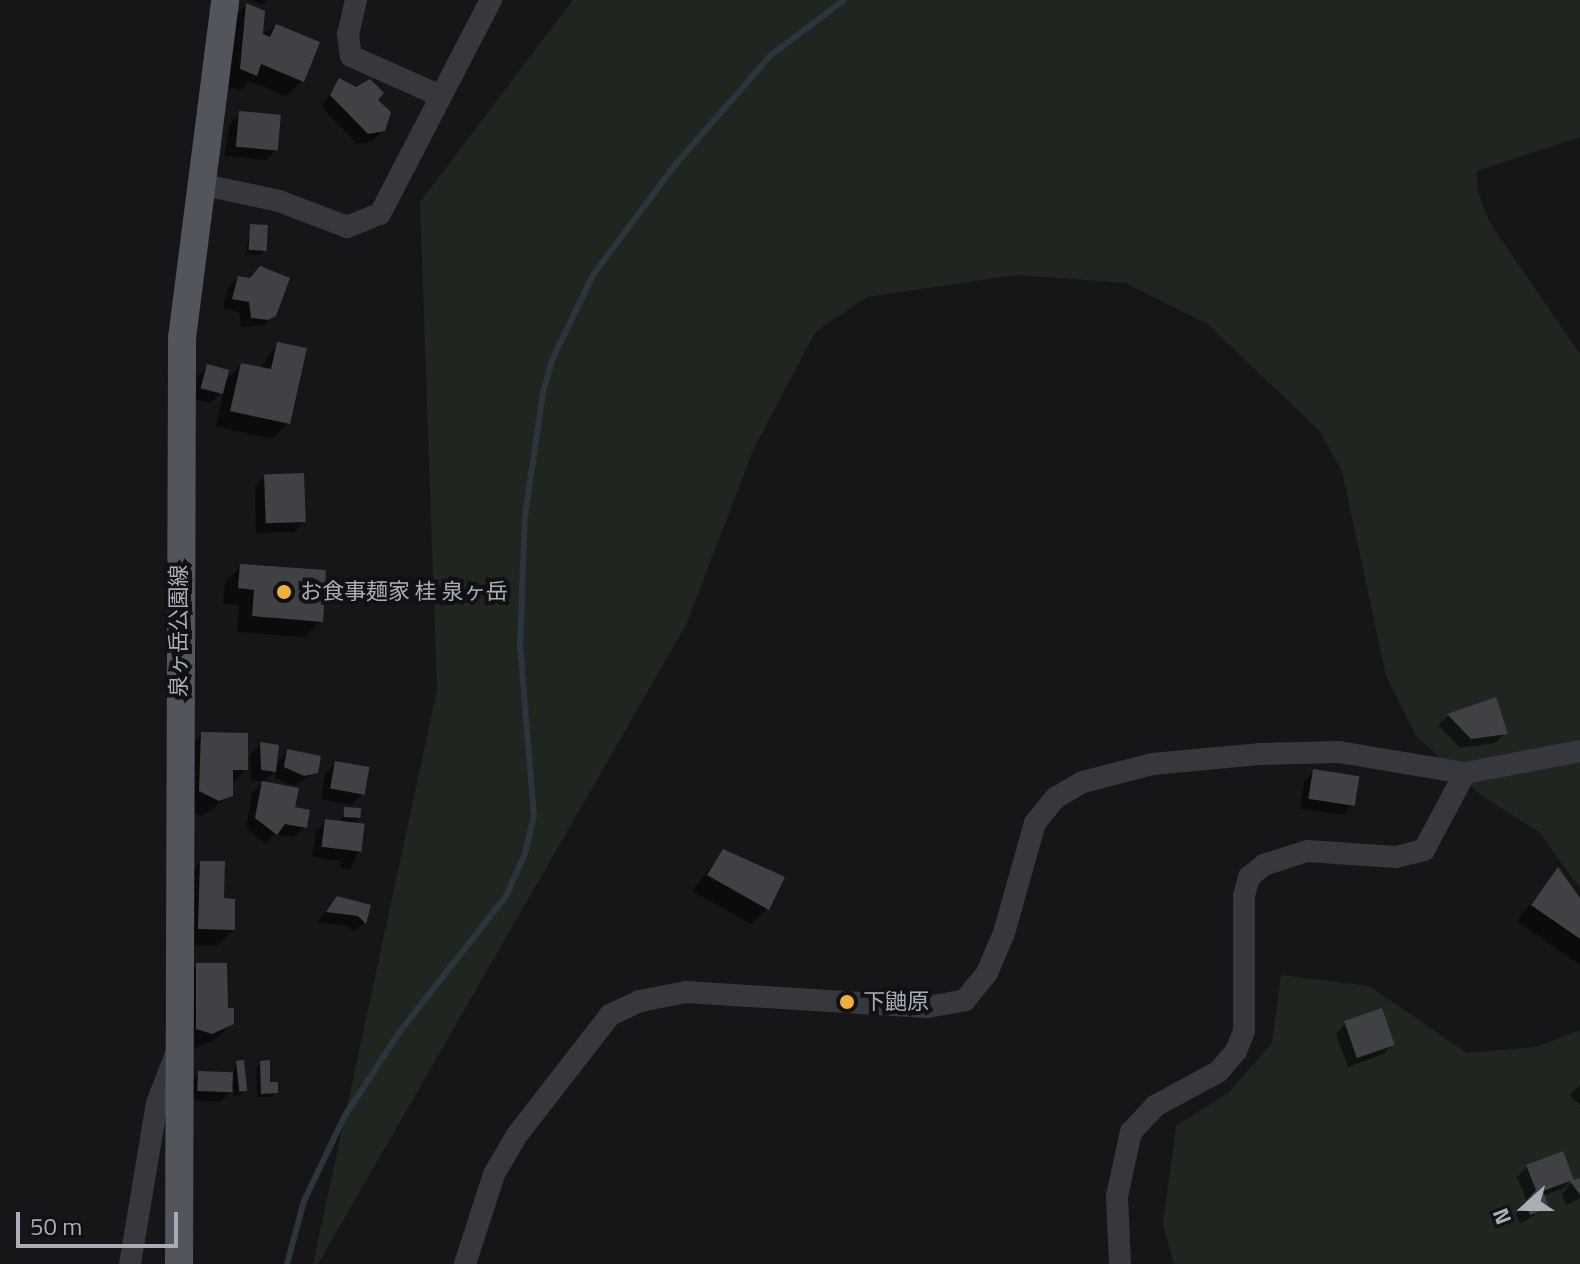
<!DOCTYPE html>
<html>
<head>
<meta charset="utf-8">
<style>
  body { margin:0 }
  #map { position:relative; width:1580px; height:1264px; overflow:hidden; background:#161618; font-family:"Titillium Web","Noto Sans JP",sans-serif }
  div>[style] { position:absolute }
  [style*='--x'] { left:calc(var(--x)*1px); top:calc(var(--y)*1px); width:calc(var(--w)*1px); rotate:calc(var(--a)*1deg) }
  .green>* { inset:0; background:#1e261f }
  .shadow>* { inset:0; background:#0007 }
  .stream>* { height:6px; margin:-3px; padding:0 3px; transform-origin:3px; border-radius:3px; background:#2c353c }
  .building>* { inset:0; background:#404145; transform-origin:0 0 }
  .minor>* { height:22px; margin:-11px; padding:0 11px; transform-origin:11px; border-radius:11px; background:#37383d }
  .major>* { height:28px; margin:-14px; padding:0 14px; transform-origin:14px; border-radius:14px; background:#53555c }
  .dots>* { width:22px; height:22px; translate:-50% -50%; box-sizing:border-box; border:4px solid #111113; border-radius:50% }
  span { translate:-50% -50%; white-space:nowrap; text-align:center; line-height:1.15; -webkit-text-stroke:8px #111113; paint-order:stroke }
  .poi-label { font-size:22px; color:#a8adb8 }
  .left { translate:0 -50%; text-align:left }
  .street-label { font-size:22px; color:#a8adb8 }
  .north { position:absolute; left:1484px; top:1168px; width:80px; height:80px; -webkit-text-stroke:6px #111113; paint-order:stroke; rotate:249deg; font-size:22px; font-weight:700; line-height:32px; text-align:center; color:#a8adb8 }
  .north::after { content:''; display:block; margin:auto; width:28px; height:36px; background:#a8adb8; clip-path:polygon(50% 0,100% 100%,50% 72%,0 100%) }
  .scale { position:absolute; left:16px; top:1212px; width:162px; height:36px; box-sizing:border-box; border:4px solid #a8adb8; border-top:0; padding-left:10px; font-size:24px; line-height:28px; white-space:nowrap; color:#a8adb8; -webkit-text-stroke:6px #111113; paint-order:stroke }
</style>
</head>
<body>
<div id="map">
  <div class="green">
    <div style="clip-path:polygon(573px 0,1580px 0,1580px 137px,1477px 171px,1478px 192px,1490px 223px,1580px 354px,1580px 888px,1539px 832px,1482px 796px,1416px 736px,1386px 676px,1342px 471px,1319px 430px,1206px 323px,1126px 283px,1016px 275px,867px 297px,816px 331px,754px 448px,686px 625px,318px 1264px,313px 1264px,437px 690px,420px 202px)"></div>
    <div style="clip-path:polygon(1281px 975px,1369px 986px,1467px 1053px,1536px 1047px,1580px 1030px,1580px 1264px,1174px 1264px,1163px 1225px,1176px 1126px,1229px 1092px,1272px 1043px)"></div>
  </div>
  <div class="shadow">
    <div style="clip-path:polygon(250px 0,268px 0,263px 4px)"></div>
    <div style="clip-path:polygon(247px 5px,260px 35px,276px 26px,302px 81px,286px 96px,249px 81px,239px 91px,225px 85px,231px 21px)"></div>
    <div style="clip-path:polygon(340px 80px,375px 100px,383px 130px,372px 141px,357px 144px,321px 106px)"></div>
    <div style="clip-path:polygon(240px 113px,276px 149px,266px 160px,224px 156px,230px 124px)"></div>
    <div style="clip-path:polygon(251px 226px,265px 250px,260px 255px,245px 254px)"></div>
    <div style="clip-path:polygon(238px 278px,274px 315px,264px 325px,241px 327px,239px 312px,223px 309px,228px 288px)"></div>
    <div style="clip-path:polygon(277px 344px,288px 423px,272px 439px,216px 426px,224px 390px,210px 403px,192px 398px,197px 377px,208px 366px,223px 383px,241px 365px,260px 369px)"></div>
    <div style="clip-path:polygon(265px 477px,304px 521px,294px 532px,256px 533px,255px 487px)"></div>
    <div style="clip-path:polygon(241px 566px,321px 621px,305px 637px,237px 632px,239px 605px,223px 604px,225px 582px)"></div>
    <div style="clip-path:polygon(1495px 699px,1506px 733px,1495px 743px,1460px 748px,1438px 725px,1448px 716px)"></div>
    <div style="clip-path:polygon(202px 734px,246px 769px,231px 784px,231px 795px,202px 816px,184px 807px,186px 750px)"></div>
    <div style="clip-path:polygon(260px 744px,275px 765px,288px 751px,316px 772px,293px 786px,275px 778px,276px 769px,264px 782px,251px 780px,250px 755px)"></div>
    <div style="clip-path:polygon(336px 763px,362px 794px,352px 805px,321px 799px,325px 773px)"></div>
    <div style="clip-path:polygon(1314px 771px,1353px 805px,1343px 815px,1300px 809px,1304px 782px)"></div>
    <div style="clip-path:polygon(263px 783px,293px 808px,305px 827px,294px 837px,275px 834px,265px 843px,246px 829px,252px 793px)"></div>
    <div style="clip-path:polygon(345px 809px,359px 818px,352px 824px,359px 851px,350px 870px,340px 869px,341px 861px,312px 857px,316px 831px,326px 821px,339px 823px)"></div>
    <div style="clip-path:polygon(723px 851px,767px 909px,751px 924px,692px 891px)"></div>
    <div style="clip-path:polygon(200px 863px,233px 930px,217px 946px,183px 945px,185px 878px)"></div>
    <div style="clip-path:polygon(1557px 870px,1580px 902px,1580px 965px,1517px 921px)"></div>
    <div style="clip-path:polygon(337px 898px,368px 906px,364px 923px,354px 932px,348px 926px,317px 922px)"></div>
    <div style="clip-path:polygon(197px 965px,232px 1023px,216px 1039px,194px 1049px,181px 1044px,181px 981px)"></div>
    <div style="clip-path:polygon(1346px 1023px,1393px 1044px,1383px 1054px,1348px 1067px,1336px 1034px)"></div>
    <div style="clip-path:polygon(237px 1063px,244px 1090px,240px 1095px,234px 1096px,234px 1088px,220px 1102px,188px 1100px,189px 1083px,199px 1073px,233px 1074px)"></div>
    <div style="clip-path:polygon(261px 1063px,276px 1092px,272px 1097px,257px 1097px,256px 1067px)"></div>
    <div style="clip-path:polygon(1580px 1085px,1580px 1105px,1569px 1095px)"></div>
    <div style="clip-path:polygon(1527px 1167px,1572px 1179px,1564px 1187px,1580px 1180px,1580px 1198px,1566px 1205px,1562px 1194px,1569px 1186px,1543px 1196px,1547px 1207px,1520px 1224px,1516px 1214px,1527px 1202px,1517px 1177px)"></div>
  </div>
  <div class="stream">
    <div style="--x:287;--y:1264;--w:65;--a:-74.9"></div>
    <div style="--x:304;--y:1201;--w:93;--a:-64.5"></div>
    <div style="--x:344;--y:1117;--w:104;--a:-56.8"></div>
    <div style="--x:401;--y:1030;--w:170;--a:-51.9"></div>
    <div style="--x:506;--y:896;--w:46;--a:-65.7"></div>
    <div style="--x:525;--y:854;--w:39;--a:-77"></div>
    <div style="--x:534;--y:816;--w:173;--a:-94.7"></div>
    <div style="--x:520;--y:644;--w:128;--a:-87.8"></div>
    <div style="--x:525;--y:516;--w:125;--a:-81.7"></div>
    <div style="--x:543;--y:392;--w:35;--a:-74"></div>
    <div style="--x:553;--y:358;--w:92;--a:-64.3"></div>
    <div style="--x:593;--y:275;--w:137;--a:-53.3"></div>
    <div style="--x:675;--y:165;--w:146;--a:-48.9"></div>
    <div style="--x:771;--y:55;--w:91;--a:-37"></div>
  </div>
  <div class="building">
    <div style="clip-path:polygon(246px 3px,265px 11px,263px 34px,270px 37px,276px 24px,320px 42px,304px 82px,261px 64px,257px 76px,240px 69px)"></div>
    <div style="clip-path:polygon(339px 78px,356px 87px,370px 79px,384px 93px,378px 100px,391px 112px,385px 131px,368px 134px,330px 95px)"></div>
    <div style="left:239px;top:111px;width:42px;height:36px;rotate:5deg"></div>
    <div style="left:250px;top:224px;width:18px;height:26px;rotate:3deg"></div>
    <div style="clip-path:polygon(260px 266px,290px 278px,276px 316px,268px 320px,251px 318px,249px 302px,232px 299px,238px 276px,250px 278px)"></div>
    <div style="clip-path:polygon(277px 342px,307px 348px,290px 424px,230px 411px,241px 363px,271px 369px)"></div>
    <div style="left:207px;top:364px;width:23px;height:25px;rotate:15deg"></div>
    <div style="left:304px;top:473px;width:49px;height:40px;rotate:88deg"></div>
    <div style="clip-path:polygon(240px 564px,326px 570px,323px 622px,252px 616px,254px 590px,238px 588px)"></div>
    <div style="clip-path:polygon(1496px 697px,1508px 734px,1471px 739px,1447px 714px)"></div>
    <div style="clip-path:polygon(201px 732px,248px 733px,248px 770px,233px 770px,233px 796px,219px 801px,199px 791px)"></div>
    <div style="clip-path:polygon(260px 742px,279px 745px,276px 772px,261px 770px)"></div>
    <div style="clip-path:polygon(287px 749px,321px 756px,318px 773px,304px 776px,284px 767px)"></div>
    <div style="left:335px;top:761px;width:35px;height:28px;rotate:10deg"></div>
    <div style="left:1313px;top:769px;width:47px;height:30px;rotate:9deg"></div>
    <div style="clip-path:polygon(262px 781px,299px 788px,295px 807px,310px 810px,307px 828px,285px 824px,277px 835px,255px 818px)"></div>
    <div style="left:344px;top:807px;width:17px;height:10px;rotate:3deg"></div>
    <div style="left:325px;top:819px;width:40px;height:28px;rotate:7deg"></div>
    <div style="clip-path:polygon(723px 849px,785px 877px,769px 910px,707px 875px)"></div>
    <div style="clip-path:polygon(200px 861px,225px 861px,224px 898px,235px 899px,235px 930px,198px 929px)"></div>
    <div style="clip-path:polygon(1558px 867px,1580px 898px,1580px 939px,1531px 905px)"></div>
    <div style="clip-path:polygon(337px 896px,371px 905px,366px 924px,358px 916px,326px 912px)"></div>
    <div style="clip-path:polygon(196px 963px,227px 963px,228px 1008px,234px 1008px,234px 1024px,212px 1034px,196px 1029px)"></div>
    <div style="left:1382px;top:1008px;width:39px;height:40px;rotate:71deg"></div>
    <div style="left:244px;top:1060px;width:31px;height:8px;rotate:84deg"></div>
    <div style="clip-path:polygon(270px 1060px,270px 1082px,278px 1082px,278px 1093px,261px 1094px,260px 1061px)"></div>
    <div style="left:198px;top:1071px;width:35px;height:20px;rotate:2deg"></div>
    <div style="clip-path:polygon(1563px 1151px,1574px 1180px,1580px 1178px,1580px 1195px,1570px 1181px,1543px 1191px,1549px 1208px,1530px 1215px,1525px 1202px,1536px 1190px,1526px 1165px)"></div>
  </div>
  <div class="minor">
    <div style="--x:356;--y:0;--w:36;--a:103"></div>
    <div style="--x:348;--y:35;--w:21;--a:82"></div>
    <div style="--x:351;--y:56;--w:95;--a:24.1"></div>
    <div style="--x:200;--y:184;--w:81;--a:12.1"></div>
    <div style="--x:279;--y:201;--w:73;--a:20.9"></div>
    <div style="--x:347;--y:227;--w:35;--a:-22"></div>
    <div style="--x:380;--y:214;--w:241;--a:-62.6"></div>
    <div style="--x:130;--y:1264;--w:163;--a:-80.5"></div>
    <div style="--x:157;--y:1103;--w:53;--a:-68.8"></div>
    <div style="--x:465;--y:1264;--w:95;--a:-72.1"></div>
    <div style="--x:494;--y:1174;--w:45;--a:-59.5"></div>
    <div style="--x:517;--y:1135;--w:152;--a:-52.2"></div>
    <div style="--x:610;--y:1015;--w:33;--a:-25"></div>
    <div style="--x:640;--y:1001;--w:47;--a:-11.1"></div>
    <div style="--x:686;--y:992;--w:241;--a:3.6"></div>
    <div style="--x:927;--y:1007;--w:39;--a:-10"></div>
    <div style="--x:965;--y:1000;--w:35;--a:-51"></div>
    <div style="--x:987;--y:973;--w:43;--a:-67"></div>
    <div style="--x:1004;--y:933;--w:114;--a:-74.3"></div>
    <div style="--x:1035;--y:823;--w:32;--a:-51"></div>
    <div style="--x:1055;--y:798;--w:32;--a:-30"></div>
    <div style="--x:1083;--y:782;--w:71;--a:-14.6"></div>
    <div style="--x:1152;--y:764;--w:107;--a:-5.3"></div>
    <div style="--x:1259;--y:754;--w:80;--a:-1.4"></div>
    <div style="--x:1339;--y:752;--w:128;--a:9.5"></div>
    <div style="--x:1465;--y:773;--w:117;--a:-10.8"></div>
    <div style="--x:1120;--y:1264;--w:68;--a:-92.5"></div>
    <div style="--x:1117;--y:1196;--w:66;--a:-77.7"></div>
    <div style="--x:1131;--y:1132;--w:35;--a:-47"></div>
    <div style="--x:1155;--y:1106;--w:72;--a:-28.4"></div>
    <div style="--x:1218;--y:1072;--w:28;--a:-49"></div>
    <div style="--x:1236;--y:1051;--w:22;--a:-68"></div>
    <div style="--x:1244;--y:1031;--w:135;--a:-90"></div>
    <div style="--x:1244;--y:896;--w:20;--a:-75"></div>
    <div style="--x:1249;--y:877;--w:19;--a:-39"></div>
    <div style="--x:1264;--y:865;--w:45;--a:-18"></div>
    <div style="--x:1307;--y:851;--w:89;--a:3.9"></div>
    <div style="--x:1396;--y:857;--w:29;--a:-14"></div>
    <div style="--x:1424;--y:850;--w:87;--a:-62"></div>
  </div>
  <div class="major">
    <div style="--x:179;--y:1264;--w:926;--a:-89.81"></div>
    <div style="--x:182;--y:338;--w:341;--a:-82.7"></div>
  </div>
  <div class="dots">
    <div style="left:284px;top:592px;background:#f2b134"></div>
    <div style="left:847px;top:1002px;background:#f2b134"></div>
  </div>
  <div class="poi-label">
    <span class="left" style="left:300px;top:592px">お食事麺家 桂 泉ヶ岳</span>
    <span class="left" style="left:863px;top:1002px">下鼬原</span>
  </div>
  <div class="street-label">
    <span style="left:179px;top:631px;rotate:-90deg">泉ヶ岳公園線</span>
  </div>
  <div class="north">N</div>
  <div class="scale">50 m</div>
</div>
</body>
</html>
